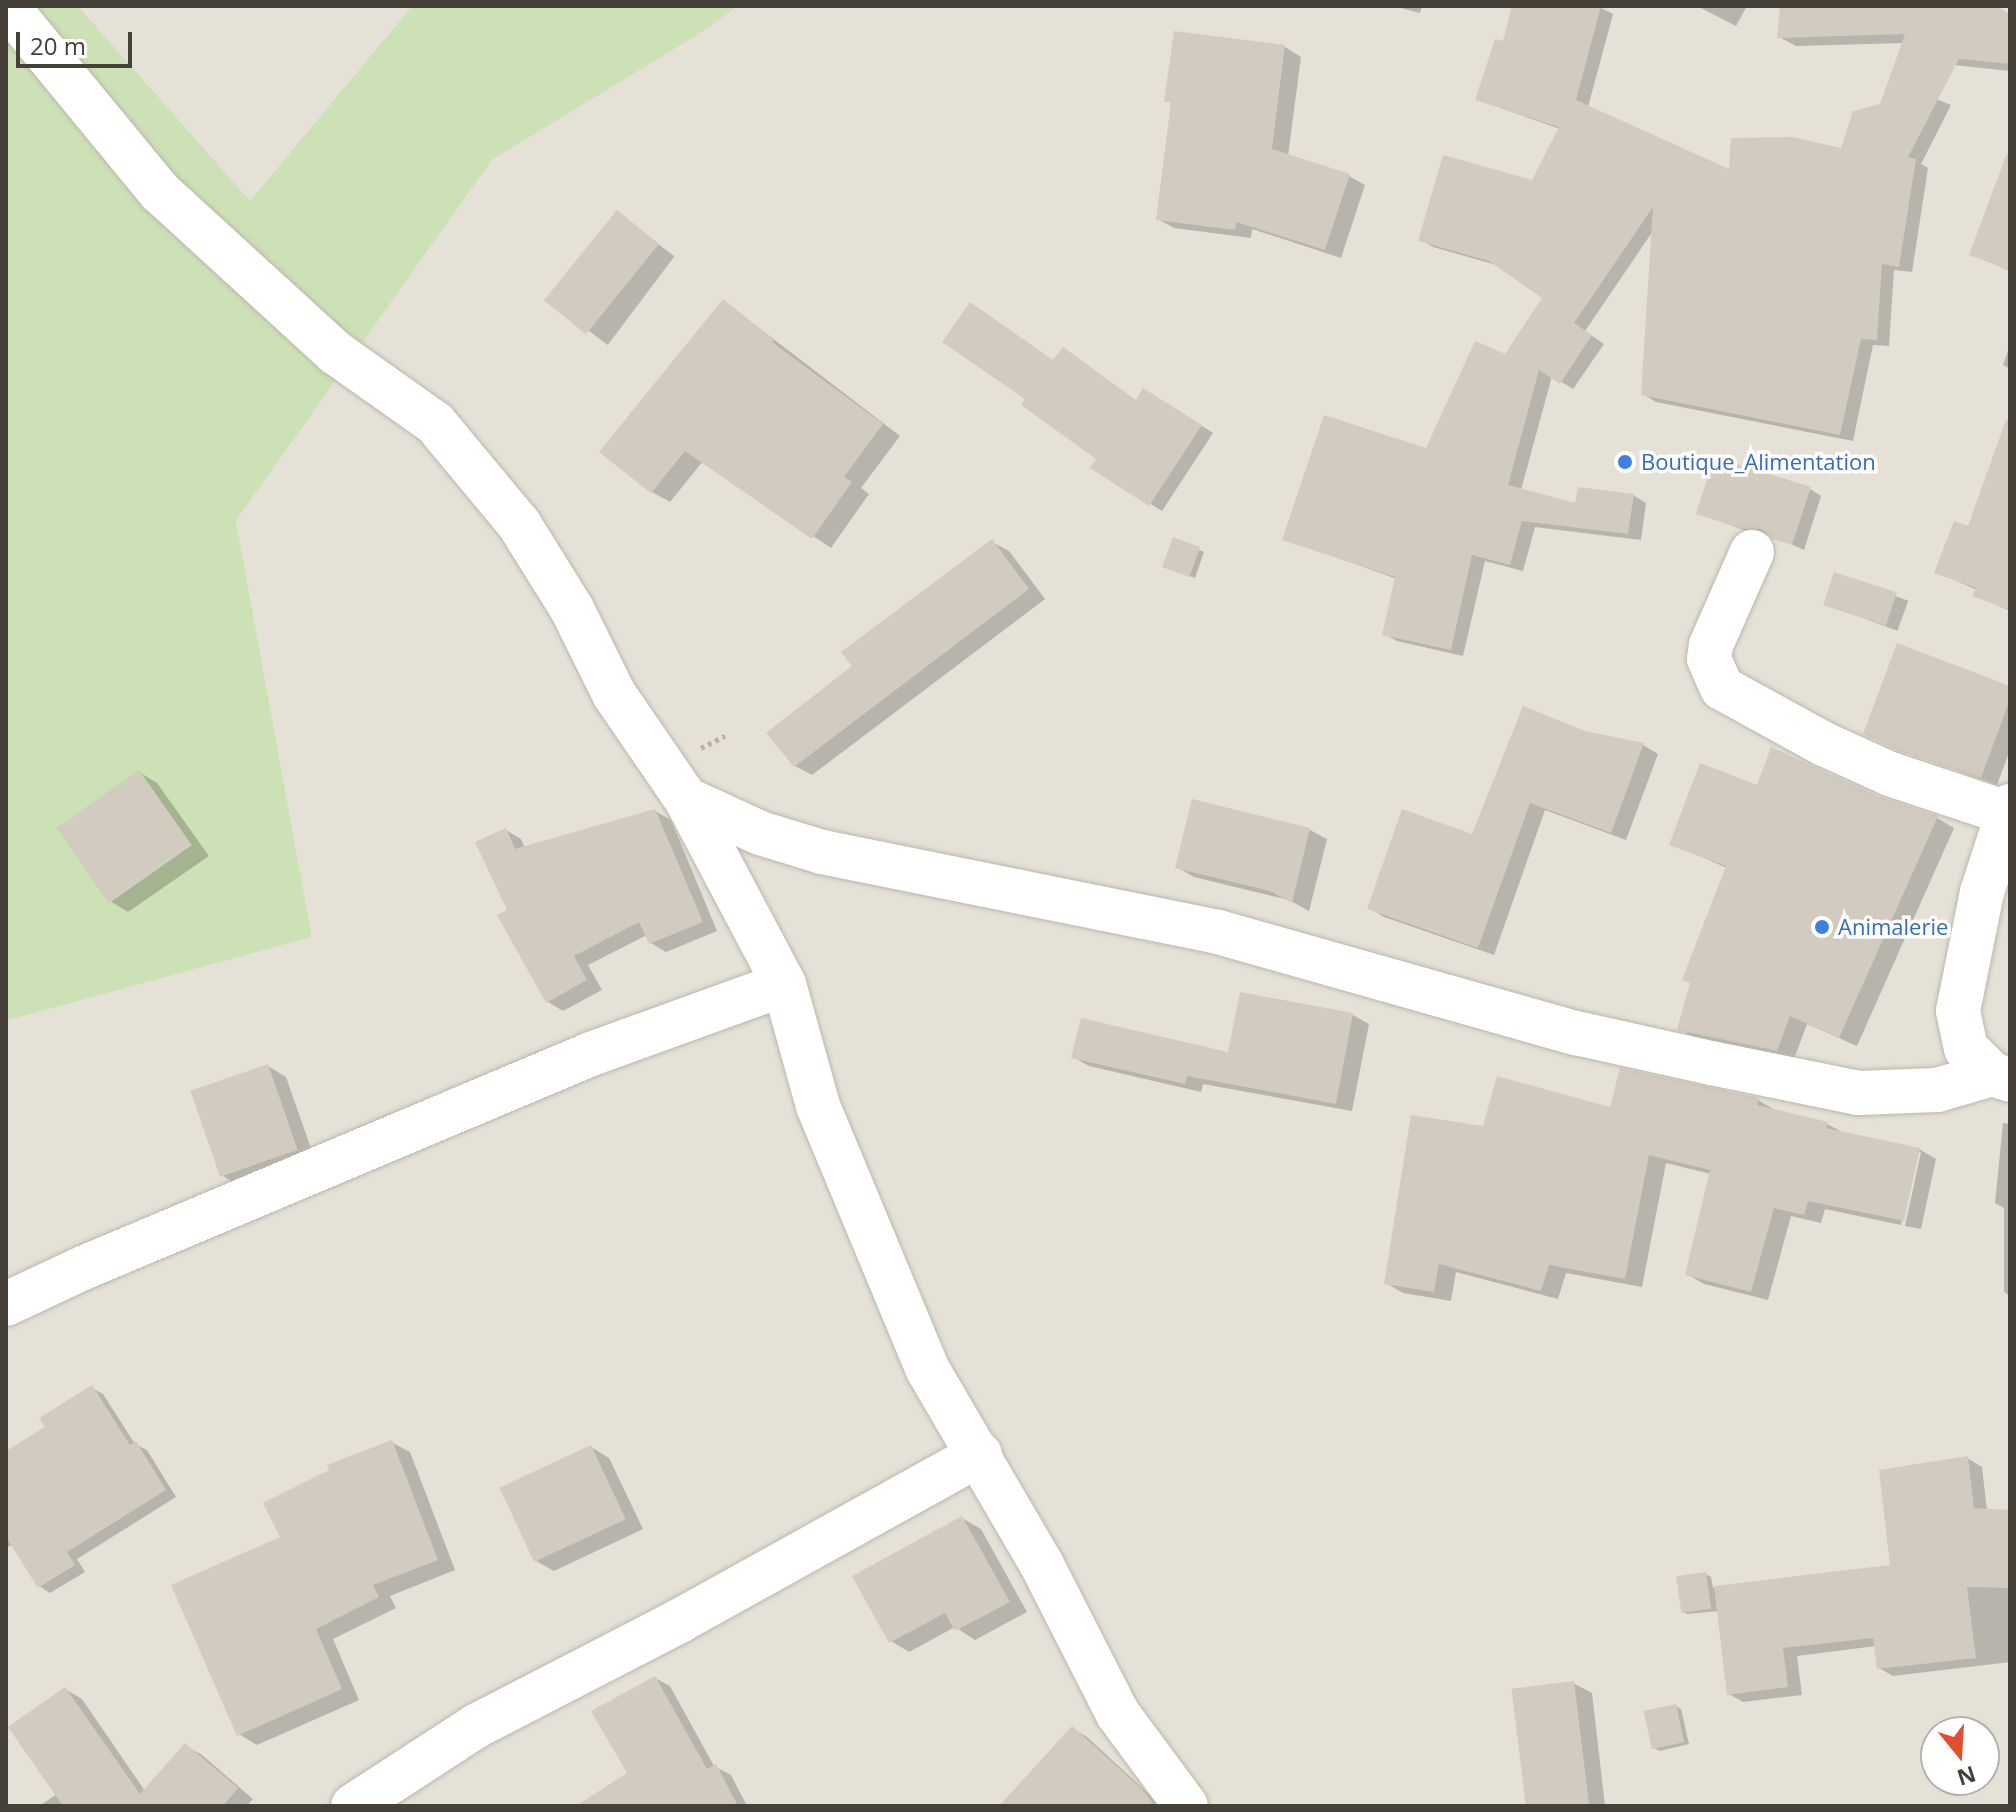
<!DOCTYPE html>
<html>
<head>
<meta charset="utf-8">
<style>
  body { margin:0 }
  #map { position:relative; width:2016px; height:1812px; overflow:hidden; background:#f2efe8; font-family:"Open Sans",sans-serif }
  div>[style] { position:absolute }
  [style*='--x'] { left:calc(var(--x)*1px); top:calc(var(--y)*1px); width:calc(var(--w)*1px); rotate:calc(var(--a)*1deg) }
  .residential>* { inset:0; background:#e5e1d7 }
  .green>* { inset:0; background:#cde1b6 }
  .shadow>* { inset:0; background:#0003; transform-origin:0 0 }
  .building>* { inset:0; background:#d2cbbf; transform-origin:0 0 }
  .path>* { height:5px; margin-top:-2.5px; transform-origin:0; background:repeating-linear-gradient(90deg,#bcb29f 0 4px,transparent 0 8px) }
  .roads { filter:drop-shadow(0 0 2px #bcb7ac) drop-shadow(0 0 2px #bcb7ac) }
  .minor>* { height:44px; margin:-22px; padding:0 22px; transform-origin:22px; border-radius:22px; background:#fff }
  .dots>* { width:22px; height:22px; translate:-50% -50%; box-sizing:border-box; border:4px solid #fff; border-radius:50% }
  span { translate:-50% -50%; white-space:nowrap; text-align:center; line-height:1.15; -webkit-text-stroke:7px #fff; paint-order:stroke }
  .shop-label { font-size:22px; color:#366cbe }
  .left { translate:0 -50%; text-align:left }
  .frame { position:absolute; inset:0; border:8px solid #454038; pointer-events:none }
  .north { position:absolute; left:1920px; top:1716px; width:80px; height:80px; box-sizing:border-box; background:#fff; border:2px solid #b5b3af; border-radius:50%; rotate:162deg; font-size:22px; font-weight:700; line-height:32px; text-align:center; color:#454038 }
  .north::after { content:''; display:block; margin:auto; width:28px; height:36px; background:#e04f31; clip-path:polygon(50% 0,100% 100%,50% 72%,0 100%) }
  .scale { position:absolute; left:16px; top:32px; width:116px; height:36px; box-sizing:border-box; border:4px solid #454038; border-top:0; padding-left:10px; font-size:24px; line-height:28px; white-space:nowrap; color:#454038; -webkit-text-stroke:6px #fff; paint-order:stroke }
</style>
</head>
<body>
<div id="map">
  <div class="residential">
    <div style="clip-path:polygon(78px 6px,412px 6px,250px 202px)"></div>
    <div style="clip-path:polygon(evenodd,738px 6px,2010px 6px,2010px 1806px,6px 1806px,6px 1021px,312px 937px,236px 521px,492px 160px,696px 35px,738px 6px,1936px 1732px,1984px 1732px,1984px 1780px,1936px 1780px,1936px 1732px)"></div>
  </div>
  <div class="green">
    <div style="clip-path:polygon(6px 6px,78px 6px,250px 201px,412px 6px,738px 6px,697px 35px,492px 160px,236px 521px,312px 937px,6px 1021px)"></div>
  </div>
  <div class="shadow">
    <div style="clip-path:polygon(1393px 6px,1422px 6px,1420px 13px)"></div>
    <div style="clip-path:polygon(1514px 6px,1597px 6px,1613px 14px,1588px 107px,1731px 172px,1842px 150px,1882px 106px,1891px 81px,1951px 105px,1921px 164px,1928px 168px,1912px 272px,1894px 270px,1889px 346px,1873px 345px,1853px 441px,1656px 402px,1643px 394px,1653px 231px,1585px 331px,1604px 344px,1573px 389px,1552px 376px,1521px 490px,1577px 506px,1633px 495px,1646px 503px,1641px 540px,1535px 527px,1523px 571px,1485px 561px,1463px 656px,1397px 641px,1384px 634px,1397px 579px,1285px 539px,1427px 450px,1506px 356px,1545px 297px,1500px 266px,1433px 247px,1421px 240px,1533px 182px,1560px 129px,1478px 100px,1504px 44px)"></div>
    <div style="clip-path:polygon(1697px 6px,1747px 6px,1736px 26px)"></div>
    <div style="clip-path:polygon(1782px 6px,1992px 6px,2010px 17px,2010px 71px,1917px 61px,1904px 43px,1796px 46px,1779px 37px)"></div>
    <div style="clip-path:polygon(1175px 34px,1285px 47px,1301px 57px,1288px 156px,1349px 176px,1365px 185px,1341px 258px,1252px 229px,1251px 238px,1174px 228px,1158px 219px,1173px 104px,1167px 100px)"></div>
    <div style="clip-path:polygon(2010px 163px,2010px 271px,1971px 254px)"></div>
    <div style="left:617px;top:213px;width:72px;height:111px;rotate:37deg"></div>
    <div style="clip-path:polygon(724px 301px,900px 436px,861px 488px,869px 494px,831px 548px,703px 461px,670px 502px,652px 492px)"></div>
    <div style="clip-path:polygon(2010px 345px,2010px 369px,2003px 365px)"></div>
    <div style="clip-path:polygon(1054px 362px,1137px 401px,1156px 397px,1213px 433px,1162px 511px,1093px 468px,1099px 459px,1028px 398px)"></div>
    <div style="clip-path:polygon(2010px 464px,2010px 611px,1975px 595px,1977px 590px,1937px 572px)"></div>
    <div style="clip-path:polygon(1810px 489px,1821px 496px,1804px 550px,1771px 535px,1757px 535px,1698px 513px)"></div>
    <div style="clip-path:polygon(1174px 540px,1204px 552px,1195px 578px,1169px 569px)"></div>
    <div style="clip-path:polygon(992px 542px,1009px 551px,1045px 599px,812px 775px,795px 766px,855px 666px)"></div>
    <div style="left:1835px;top:574px;width:78px;height:32px;rotate:20deg"></div>
    <div style="clip-path:polygon(2010px 688px,2010px 750px,1997px 785px,1882px 743px)"></div>
    <div style="clip-path:polygon(1584px 733px,1643px 745px,1658px 754px,1626px 840px,1545px 810px,1494px 955px,1384px 917px,1369px 908px,1473px 836px)"></div>
    <div style="clip-path:polygon(139px 772px,157px 783px,209px 856px,128px 912px,110px 901px)"></div>
    <div style="clip-path:polygon(1758px 787px,1879px 799px,1937px 818px,1954px 828px,1857px 1046px,1807px 1024px,1794px 1059px,1696px 1039px,1680px 1029px,1727px 868px,1672px 844px)"></div>
    <div style="clip-path:polygon(655px 811px,671px 820px,717px 931px,666px 952px,651px 943px,647px 935px,588px 965px,602px 990px,563px 1011px,548px 1002px,509px 911px,506px 830px,521px 839px,525px 848px)"></div>
    <div style="clip-path:polygon(1310px 830px,1327px 839px,1309px 911px,1289px 900px,1194px 877px,1177px 867px)"></div>
    <div style="clip-path:polygon(1353px 1015px,1369px 1024px,1352px 1111px,1203px 1084px,1201px 1092px,1089px 1066px,1073px 1057px,1230px 1054px)"></div>
    <div style="clip-path:polygon(268px 1066px,286px 1077px,315px 1160px,241px 1187px,223px 1176px)"></div>
    <div style="clip-path:polygon(1758px 1100px,1775px 1110px,1827px 1124px,1844px 1133px,1919px 1149px,1936px 1159px,1921px 1229px,1905px 1226px,1921px 1152px,1917px 1152px,1901px 1225px,1825px 1209px,1821px 1223px,1791px 1216px,1768px 1300px,1704px 1284px,1687px 1274px,1711px 1174px,1666px 1163px,1642px 1287px,1566px 1273px,1558px 1299px,1456px 1272px,1451px 1301px,1403px 1293px,1386px 1283px,1485px 1129px,1611px 1109px)"></div>
    <div style="clip-path:polygon(2003px 1123px,2010px 1124px,2010px 1296px,2004px 1292px,2004px 1208px,1995px 1203px)"></div>
    <div style="clip-path:polygon(92px 1388px,103px 1394px,135px 1444px,147px 1450px,176px 1497px,77px 1559px,85px 1572px,50px 1593px,39px 1586px,13px 1544px,6px 1548px,6px 1453px,47px 1427px)"></div>
    <div style="clip-path:polygon(391px 1442px,410px 1452px,455px 1570px,390px 1596px,396px 1608px,333px 1639px,359px 1700px,257px 1745px,239px 1734px,283px 1538px)"></div>
    <div style="clip-path:polygon(591px 1447px,609px 1458px,643px 1529px,554px 1571px,536px 1561px)"></div>
    <div style="clip-path:polygon(1967px 1458px,1982px 1467px,1987px 1511px,2010px 1512px,2010px 1662px,1893px 1676px,1879px 1668px,1876px 1646px,1797px 1656px,1802px 1695px,1743px 1702px,1729px 1694px,1719px 1611px,1687px 1614px,1682px 1611px,1706px 1574px,1711px 1577px,1713px 1588px,1892px 1566px)"></div>
    <div style="clip-path:polygon(962px 1518px,981px 1529px,1027px 1612px,975px 1640px,955px 1627px,909px 1652px,891px 1641px)"></div>
    <div style="clip-path:polygon(655px 1678px,670px 1686px,714px 1766px,731px 1775px,747px 1806px,580px 1806px,629px 1774px)"></div>
    <div style="clip-path:polygon(1573px 1683px,1592px 1693px,1605px 1806px,1527px 1806px)"></div>
    <div style="clip-path:polygon(65px 1689px,82px 1699px,145px 1791px,185px 1745px,202px 1755px,253px 1799px,247px 1806px,39px 1806px,57px 1794px)"></div>
    <div style="clip-path:polygon(1676px 1706px,1681px 1709px,1689px 1744px,1660px 1751px,1654px 1748px)"></div>
    <div style="clip-path:polygon(1073px 1729px,1087px 1737px,1162px 1806px,1009px 1806px)"></div>
  </div>
  <div class="building">
    <div style="clip-path:polygon(1512px 6px,1601px 6px,1576px 100px,1729px 169px,1731px 138px,1793px 137px,1841px 148px,1853px 111px,1880px 104px,1905px 34px,1777px 38px,1780px 6px,1996px 6px,2010px 14px,2010px 64px,1959px 59px,1908px 157px,1916px 159px,1899px 267px,1882px 264px,1877px 340px,1861px 339px,1840px 435px,1641px 395px,1653px 207px,1574px 323px,1592px 335px,1560px 384px,1539px 370px,1508px 485px,1575px 503px,1578px 487px,1634px 494px,1628px 534px,1522px 521px,1510px 565px,1472px 555px,1451px 650px,1382px 635px,1395px 577px,1282px 540px,1324px 415px,1426px 448px,1475px 341px,1505px 354px,1542px 298px,1489px 261px,1418px 241px,1443px 155px,1532px 180px,1559px 127px,1475px 100px,1495px 39px,1503px 41px)"></div>
    <div style="clip-path:polygon(1174px 31px,1285px 45px,1272px 149px,1350px 174px,1325px 250px,1236px 222px,1235px 230px,1156px 220px,1171px 102px,1164px 102px)"></div>
    <div style="clip-path:polygon(2007px 153px,2010px 154px,2010px 270px,1969px 255px)"></div>
    <div style="left:617px;top:210px;width:54px;height:116px;rotate:39deg"></div>
    <div style="clip-path:polygon(723px 299px,774px 340px,772px 342px,883px 424px,844px 477px,852px 482px,812px 539px,685px 451px,651px 493px,599px 452px)"></div>
    <div style="clip-path:polygon(970px 302px,1053px 360px,1063px 347px,1136px 400px,1143px 388px,1202px 425px,1149px 506px,1090px 468px,1096px 459px,1021px 405px,1025px 399px,942px 342px)"></div>
    <div style="clip-path:polygon(2006px 420px,2010px 421px,2010px 610px,1972px 596px,1976px 588px,1934px 573px,1954px 521px,1968px 526px)"></div>
    <div style="clip-path:polygon(1714px 457px,1811px 487px,1792px 545px,1773px 539px,1761px 529px,1743px 529px,1696px 514px)"></div>
    <div style="left:1173px;top:537px;width:29px;height:32px;rotate:20deg"></div>
    <div style="clip-path:polygon(992px 539px,1029px 589px,794px 767px,766px 733px,852px 666px,841px 652px)"></div>
    <div style="left:1834px;top:572px;width:66px;height:35px;rotate:18deg"></div>
    <div style="clip-path:polygon(1897px 643px,2010px 686px,2010px 699px,1981px 778px,1899px 751px,1863px 734px)"></div>
    <div style="clip-path:polygon(1523px 706px,1585px 731px,1644px 743px,1611px 833px,1530px 803px,1478px 948px,1367px 909px,1402px 809px,1472px 834px)"></div>
    <div style="clip-path:polygon(1771px 747px,1880px 797px,1938px 816px,1839px 1038px,1790px 1016px,1777px 1051px,1677px 1030px,1690px 983px,1682px 980px,1726px 866px,1669px 845px,1700px 763px,1757px 785px)"></div>
    <div style="left:139px;top:770px;width:92px;height:101px;rotate:55deg"></div>
    <div style="clip-path:polygon(1192px 799px,1310px 828px,1292px 903px,1270px 891px,1175px 868px)"></div>
    <div style="clip-path:polygon(655px 809px,703px 922px,649px 944px,639px 922px,574px 956px,587px 980px,546px 1003px,497px 915px,507px 910px,475px 842px,506px 828px,515px 849px)"></div>
    <div style="clip-path:polygon(1240px 992px,1353px 1013px,1336px 1104px,1187px 1076px,1185px 1084px,1071px 1058px,1081px 1018px,1228px 1052px)"></div>
    <div style="left:268px;top:1064px;width:91px;height:82px;rotate:71deg"></div>
    <div style="clip-path:polygon(1620px 1068px,1759px 1098px,1757px 1105px,1828px 1122px,1826px 1128px,1920px 1148px,1904px 1221px,1808px 1201px,1804px 1215px,1774px 1208px,1751px 1292px,1685px 1275px,1710px 1170px,1649px 1155px,1625px 1279px,1549px 1265px,1541px 1291px,1439px 1264px,1434px 1292px,1384px 1284px,1411px 1115px,1483px 1126px,1497px 1076px,1610px 1107px)"></div>
    <div style="clip-path:polygon(92px 1385px,130px 1445px,136px 1441px,166px 1490px,67px 1552px,75px 1565px,38px 1588px,6px 1537px,6px 1451px,45px 1427px,39px 1418px)"></div>
    <div style="clip-path:polygon(392px 1440px,438px 1560px,373px 1585px,379px 1597px,316px 1629px,342px 1689px,237px 1736px,171px 1585px,280px 1537px,263px 1503px,329px 1470px,327px 1465px)"></div>
    <div style="left:591px;top:1445px;width:82px;height:101px;rotate:65deg"></div>
    <div style="clip-path:polygon(1968px 1456px,1974px 1508px,2010px 1510px,2010px 1588px,1967px 1587px,1976px 1658px,1877px 1669px,1873px 1638px,1783px 1648px,1788px 1687px,1727px 1695px,1714px 1586px,1890px 1565px,1879px 1470px)"></div>
    <div style="clip-path:polygon(962px 1516px,1010px 1602px,955px 1631px,945px 1613px,889px 1643px,852px 1576px)"></div>
    <div style="left:1706px;top:1572px;width:37px;height:30px;rotate:82deg"></div>
    <div style="clip-path:polygon(655px 1676px,707px 1769px,716px 1764px,738px 1806px,576px 1806px,627px 1773px,591px 1711px)"></div>
    <div style="left:1574px;top:1681px;width:126px;height:63px;rotate:83deg"></div>
    <div style="clip-path:polygon(65px 1687px,140px 1794px,185px 1743px,238px 1788px,223px 1806px,63px 1806px,8px 1727px)"></div>
    <div style="left:1676px;top:1704px;width:39px;height:33px;rotate:78deg"></div>
    <div style="clip-path:polygon(1072px 1726px,1142px 1789px,1155px 1806px,999px 1806px)"></div>
  </div>
  <div class="path">
    <div style="--x:701;--y:748;--w:27;--a:-27"></div>
  </div>
  <div class="roads">
    <div class="minor">
      <div style="--x:7;--y:6;--w:241;--a:50.6"></div>
      <div style="--x:160;--y:192;--w:239;--a:42.5"></div>
      <div style="--x:336;--y:353;--w:121;--a:35.3"></div>
      <div style="--x:435;--y:423;--w:131;--a:50.3"></div>
      <div style="--x:519;--y:524;--w:100;--a:58.1"></div>
      <div style="--x:572;--y:609;--w:95;--a:63.7"></div>
      <div style="--x:614;--y:694;--w:127;--a:55.6"></div>
      <div style="--x:686;--y:799;--w:209;--a:62.1"></div>
      <div style="--x:784;--y:984;--w:127;--a:74.4"></div>
      <div style="--x:818;--y:1106;--w:286;--a:67.4"></div>
      <div style="--x:928;--y:1370;--w:224;--a:59.7"></div>
      <div style="--x:1041;--y:1563;--w:169;--a:63"></div>
      <div style="--x:1118;--y:1714;--w:114;--a:53.5"></div>
      <div style="--x:1752;--y:552;--w:102;--a:113.8"></div>
      <div style="--x:1711;--y:645;--w:14;--a:98"></div>
      <div style="--x:1709;--y:659;--w:32;--a:66"></div>
      <div style="--x:1722;--y:688;--w:116;--a:28.8"></div>
      <div style="--x:1824;--y:744;--w:72;--a:24.4"></div>
      <div style="--x:1890;--y:774;--w:123;--a:18.4"></div>
      <div style="--x:686;--y:799;--w:81;--a:24.7"></div>
      <div style="--x:760;--y:833;--w:65;--a:17"></div>
      <div style="--x:822;--y:852;--w:404;--a:11.4"></div>
      <div style="--x:1218;--y:932;--w:372;--a:15.8"></div>
      <div style="--x:1576;--y:1033;--w:138;--a:12.5"></div>
      <div style="--x:1711;--y:1063;--w:150;--a:11.5"></div>
      <div style="--x:1858;--y:1093;--w:79;--a:-2.2"></div>
      <div style="--x:1937;--y:1090;--w:57;--a:-16.2"></div>
      <div style="--x:2010;--y:806;--w:90;--a:108"></div>
      <div style="--x:1982;--y:892;--w:121;--a:101.4"></div>
      <div style="--x:1958;--y:1011;--w:38;--a:78"></div>
      <div style="--x:1966;--y:1048;--w:37;--a:45"></div>
      <div style="--x:1992;--y:1074;--w:19;--a:18"></div>
      <div style="--x:6;--y:1304;--w:85;--a:-25.1"></div>
      <div style="--x:83;--y:1268;--w:551;--a:-22.84"></div>
      <div style="--x:591;--y:1054;--w:205;--a:-19.9"></div>
      <div style="--x:353;--y:1806;--w:147;--a:-33"></div>
      <div style="--x:476;--y:1726;--w:229;--a:-27.3"></div>
      <div style="--x:679;--y:1621;--w:344;--a:-29"></div>
    </div>
  </div>
  <div class="dots">
    <div style="left:1625px;top:462px;background:#3f7fe0"></div>
    <div style="left:1822px;top:927px;background:#3f7fe0"></div>
  </div>
  <div class="shop-label">
    <span class="left" style="left:1641px;top:462px">Boutique_Alimentation</span>
    <span class="left" style="left:1838px;top:927px">Animalerie</span>
  </div>
  <div class="frame"></div>
  <div class="north">N</div>
  <div class="scale">20 m</div>
</div>
</body>
</html>
